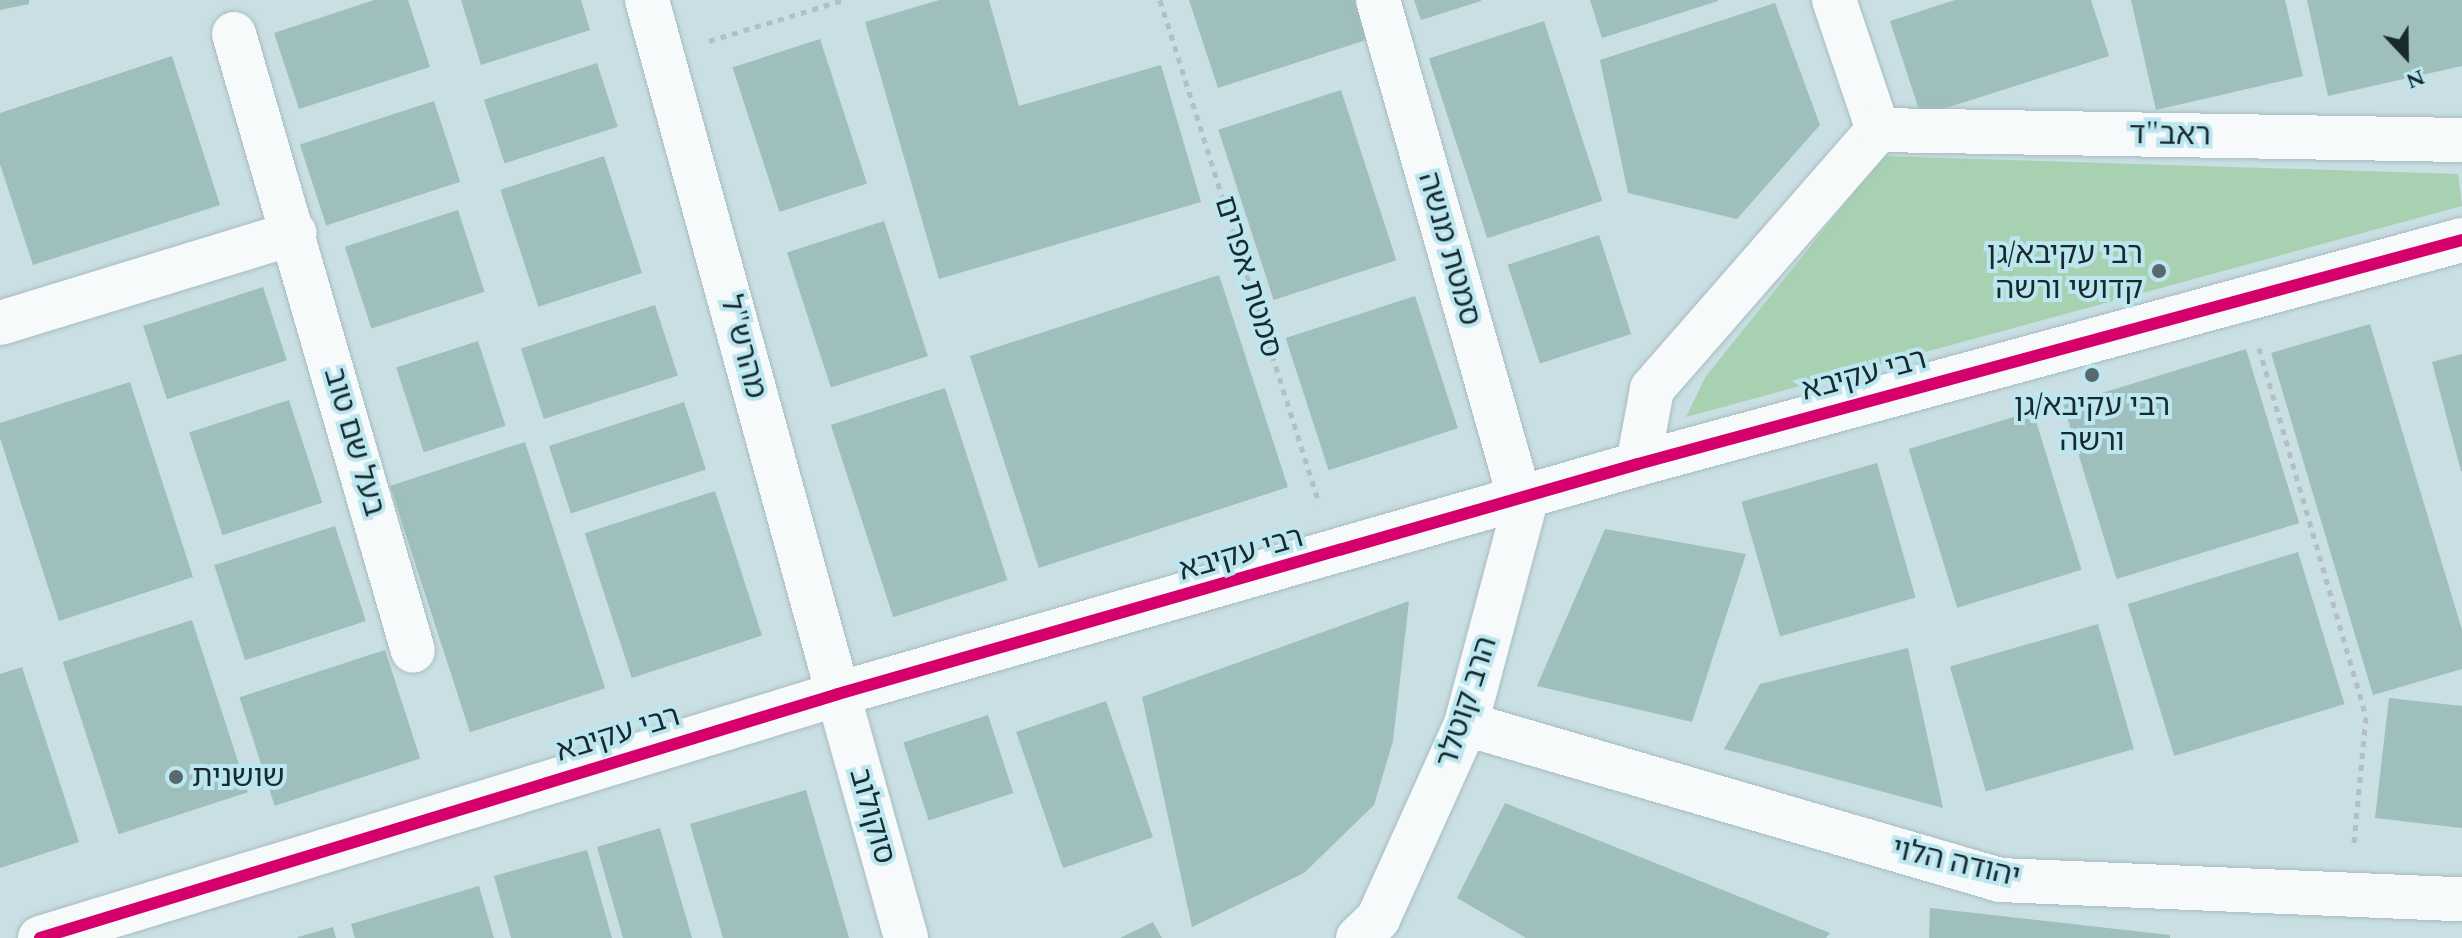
<!DOCTYPE html>
<html>
<head>
<meta charset="utf-8">
<style>
  body { margin:0 }
  #map { position:relative; width:2462px; height:938px; overflow:hidden; background:#c9dfe4; font-family:Spectral,"Noto Sans Hebrew",serif }
  div>[style] { position:absolute }
  [style*='--x'] { left:calc(var(--x)*1px); top:calc(var(--y)*1px); width:calc(var(--w)*1px); rotate:calc(var(--a)*1deg) }
  .green>* { inset:0; background:#a8d1b2 }
  .building>* { inset:0; background:#9ebfbc; transform-origin:0 0 }
  .path>* { height:5px; margin-top:-2.5px; transform-origin:0; background:repeating-linear-gradient(90deg,#b5bfc1 0 6px,transparent 0 12px) }
  .roads { filter:drop-shadow(0 0 2px #a9bcbf) drop-shadow(0 0 2px #a9bcbf) }
  .minor>* { height:44px; margin:-22px; padding:0 22px; transform-origin:22px; border-radius:22px; background:#f7fafb }
  .tertiary>* { height:44px; margin:-22px; padding:0 22px; transform-origin:22px; border-radius:22px; background:#f7fafb }
  .cycleway>* { height:12px; margin:-6px; padding:0 6px; transform-origin:6px; border-radius:6px; background:#d6006c }
  .dots>* { width:22px; height:22px; translate:-50% -50%; box-sizing:border-box; border:4px solid #bde7f0; border-radius:50% }
  span { translate:-50% -50%; white-space:nowrap; text-align:center; line-height:1.15; -webkit-text-stroke:8px #bde7f0; paint-order:stroke }
  .street-label { font-size:30px; color:#192a2d }
  .poi-label { font-size:30px; color:#192a2d }
  .right { translate:-100% -50%; text-align:right }
  .left { translate:0 -50%; text-align:left }
  .north { position:absolute; left:2366px; top:16px; width:80px; height:80px; -webkit-text-stroke:6px #bde7f0; paint-order:stroke; rotate:158deg; font-size:22px; font-weight:700; line-height:32px; text-align:center; color:#192a2d }
  .north::after { content:''; display:block; margin:auto; width:28px; height:36px; background:#192a2d; clip-path:polygon(50% 0,100% 100%,50% 72%,0 100%) }
</style>
</head>
<body>
<div id="map">
  <div class="green">
    <div style="clip-path:polygon(1883px 156px,2458px 174px,2462px 206px,1686px 417px,1706px 376px)"></div>
  </div>
  <div class="building">
    <div style="clip-path:polygon(0 0,29px 0,29px 4px,0 10px)"></div>
    <div style="clip-path:polygon(374px 0,408px 0,430px 67px,299px 109px,274px 33px)"></div>
    <div style="clip-path:polygon(461px 0,581px 0,590px 30px,481px 65px)"></div>
    <div style="clip-path:polygon(939px 0,989px 0,1019px 106px,1161px 65px,1201px 202px,939px 279px,865px 22px)"></div>
    <div style="clip-path:polygon(1189px 0,1357px 0,1369px 39px,1218px 88px)"></div>
    <div style="clip-path:polygon(1414px 0,1481px 0,1481px 1px,1421px 20px)"></div>
    <div style="clip-path:polygon(1590px 0,1718px 0,1718px 1px,1602px 38px)"></div>
    <div style="clip-path:polygon(1955px 0,2091px 0,2109px 56px,1921px 116px,1890px 21px)"></div>
    <div style="clip-path:polygon(2131px 0,2285px 0,2303px 76px,2156px 110px)"></div>
    <div style="clip-path:polygon(2307px 0,2462px 0,2462px 66px,2328px 96px)"></div>
    <div style="clip-path:polygon(1775px 3px,1820px 125px,1737px 219px,1628px 193px,1600px 60px)"></div>
    <div style="left:1544px;top:21px;width:189px;height:121px;rotate:72deg"></div>
    <div style="left:820px;top:39px;width:152px;height:92px;rotate:72deg"></div>
    <div style="clip-path:polygon(172px 56px,220px 205px,33px 265px,0 164px,0 113px)"></div>
    <div style="left:597px;top:63px;width:67px;height:119px;rotate:72deg"></div>
    <div style="left:1341px;top:90px;width:179px;height:129px;rotate:72deg"></div>
    <div style="left:434px;top:101px;width:85px;height:141px;rotate:72deg"></div>
    <div style="left:604px;top:156px;width:123px;height:109px;rotate:72deg"></div>
    <div style="left:458px;top:210px;width:86px;height:119px;rotate:72deg"></div>
    <div style="left:884px;top:221px;width:142px;height:102px;rotate:72deg"></div>
    <div style="left:1599px;top:235px;width:104px;height:96px;rotate:72deg"></div>
    <div style="left:1219px;top:275px;width:223px;height:262px;rotate:72deg"></div>
    <div style="left:263px;top:287px;width:77px;height:126px;rotate:72deg"></div>
    <div style="left:1415px;top:296px;width:139px;height:136px;rotate:72deg"></div>
    <div style="left:655px;top:305px;width:74px;height:141px;rotate:72deg"></div>
    <div style="clip-path:polygon(2370px 324px,2462px 630px,2462px 669px,2373px 695px,2271px 353px)"></div>
    <div style="left:478px;top:341px;width:89px;height:86px;rotate:72deg"></div>
    <div style="left:2246px;top:349px;width:182px;height:191px;rotate:73deg"></div>
    <div style="clip-path:polygon(2462px 354px,2462px 471px,2461px 471px,2432px 362px)"></div>
    <div style="clip-path:polygon(130px 382px,193px 577px,59px 621px,0 438px,0 423px)"></div>
    <div style="left:945px;top:388px;width:202px;height:120px;rotate:72deg"></div>
    <div style="left:289px;top:400px;width:108px;height:105px;rotate:72deg"></div>
    <div style="left:684px;top:402px;width:71px;height:142px;rotate:72deg"></div>
    <div style="left:2033px;top:411px;width:166px;height:130px;rotate:73deg"></div>
    <div style="left:525px;top:442px;width:259px;height:142px;rotate:72deg"></div>
    <div style="left:1877px;top:463px;width:140px;height:141px;rotate:74deg"></div>
    <div style="left:715px;top:491px;width:152px;height:137px;rotate:72deg"></div>
    <div style="left:335px;top:526px;width:100px;height:127px;rotate:72deg"></div>
    <div style="clip-path:polygon(1605px 529px,1746px 554px,1692px 722px,1537px 686px)"></div>
    <div style="left:2298px;top:552px;width:159px;height:178px;rotate:73deg"></div>
    <div style="clip-path:polygon(1409px 601px,1393px 741px,1374px 805px,1304px 873px,1192px 927px,1142px 697px)"></div>
    <div style="left:192px;top:620px;width:181px;height:136px;rotate:72deg"></div>
    <div style="left:2098px;top:624px;width:130px;height:154px;rotate:74deg"></div>
    <div style="clip-path:polygon(1908px 648px,1943px 808px,1724px 749px,1760px 684px)"></div>
    <div style="left:385px;top:650px;width:114px;height:153px;rotate:72deg"></div>
    <div style="clip-path:polygon(22px 667px,79px 842px,0 868px,0 674px)"></div>
    <div style="clip-path:polygon(2389px 698px,2462px 706px,2462px 828px,2375px 818px)"></div>
    <div style="left:1106px;top:701px;width:144px;height:95px;rotate:71deg"></div>
    <div style="left:988px;top:715px;width:82px;height:89px;rotate:72deg"></div>
    <div style="clip-path:polygon(806px 790px,849px 938px,723px 938px,690px 824px)"></div>
    <div style="clip-path:polygon(1505px 803px,1830px 933px,1826px 938px,1526px 938px,1457px 898px)"></div>
    <div style="clip-path:polygon(660px 828px,692px 938px,623px 938px,597px 847px)"></div>
    <div style="clip-path:polygon(587px 850px,612px 938px,511px 938px,494px 876px)"></div>
    <div style="clip-path:polygon(479px 886px,494px 938px,355px 938px,351px 924px)"></div>
    <div style="clip-path:polygon(1930px 908px,2170px 935px,2170px 938px,1929px 938px)"></div>
    <div style="clip-path:polygon(1153px 922px,1162px 938px,1120px 938px)"></div>
    <div style="clip-path:polygon(333px 927px,336px 938px,298px 938px,298px 937px)"></div>
  </div>
  <div class="path">
    <div style="--x:1160;--y:0;--w:528;--a:72.46"></div>
    <div style="--x:709;--y:41;--w:140;--a:-17"></div>
    <div style="--x:2259;--y:348;--w:384;--a:73.8"></div>
    <div style="--x:2366;--y:717;--w:126;--a:95.5"></div>
  </div>
  <div class="roads">
    <div class="minor">
      <div style="--x:647;--y:0;--w:720;--a:74.61"></div>
      <div style="--x:1378;--y:0;--w:519;--a:74.12"></div>
      <div style="--x:1834;--y:0;--w:137;--a:71.3"></div>
      <div style="--x:234;--y:34;--w:642;--a:73.82"></div>
      <div style="--x:0;--y:323;--w:308;--a:-17"></div>
      <div style="--x:1638;--y:464;--w:76;--a:-79.4"></div>
      <div style="--x:1652;--y:389;--w:344;--a:-48.9"></div>
      <div style="--x:1878;--y:130;--w:584;--a:0.98"></div>
      <div style="--x:1466;--y:724;--w:556;--a:16.28"></div>
      <div style="--x:2000;--y:880;--w:462;--a:2.4"></div>
      <div style="--x:1358;--y:938;--w:28;--a:-44"></div>
      <div style="--x:1378;--y:919;--w:214;--a:-65.7"></div>
      <div style="--x:1466;--y:724;--w:236;--a:-75"></div>
    </div>
    <div class="tertiary">
      <div style="--x:838;--y:694;--w:253;--a:74.4"></div>
      <div style="--x:40;--y:938;--w:834;--a:-17"></div>
      <div style="--x:838;--y:694;--w:832;--a:-16.04"></div>
      <div style="--x:1638;--y:464;--w:854;--a:-15.21"></div>
    </div>
  </div>
  <div class="cycleway">
    <div style="--x:40;--y:938;--w:834;--a:-17"></div>
    <div style="--x:838;--y:694;--w:832;--a:-16.04"></div>
    <div style="--x:1638;--y:464;--w:854;--a:-15.21"></div>
  </div>
  <div class="dots">
    <div style="left:2159px;top:271px;background:#57696d"></div>
    <div style="left:2092px;top:375px;background:#57696d"></div>
    <div style="left:176px;top:777px;background:#57696d"></div>
  </div>
  <div class="street-label">
    <span style="left:2170px;top:135px;rotate:1deg">ראב"ד</span>
    <span style="left:1449px;top:249px;rotate:74deg">סמטת מנשה</span>
    <span style="left:1248px;top:277px;rotate:73deg">סמטת אפרים</span>
    <span style="left:743px;top:347px;rotate:75deg">מהרש"ל</span>
    <span style="left:1864px;top:375px;rotate:-15deg">רבי עקיבא</span>
    <span style="left:354px;top:442px;rotate:74deg">בעל שם טוב</span>
    <span style="left:1241px;top:554px;rotate:-16deg">רבי עקיבא</span>
    <span style="left:1467px;top:702px;rotate:-72deg">הרב קוטלר</span>
    <span style="left:618px;top:734px;rotate:-17deg">רבי עקיבא</span>
    <span style="left:872px;top:816px;rotate:74deg">סוקולוב</span>
    <span style="left:1956px;top:863px;rotate:13deg">יהודה הלוי</span>
  </div>
  <div class="poi-label">
    <span class="right" style="left:2143px;top:271px">רבי עקיבא/גן<br>קדושי ורשה</span>
    <span style="left:2092px;top:423px">רבי עקיבא/גן<br>ורשה</span>
    <span class="left" style="left:192px;top:777px">שושנית</span>
  </div>
  <div class="north">N</div>
</div>
</body>
</html>
